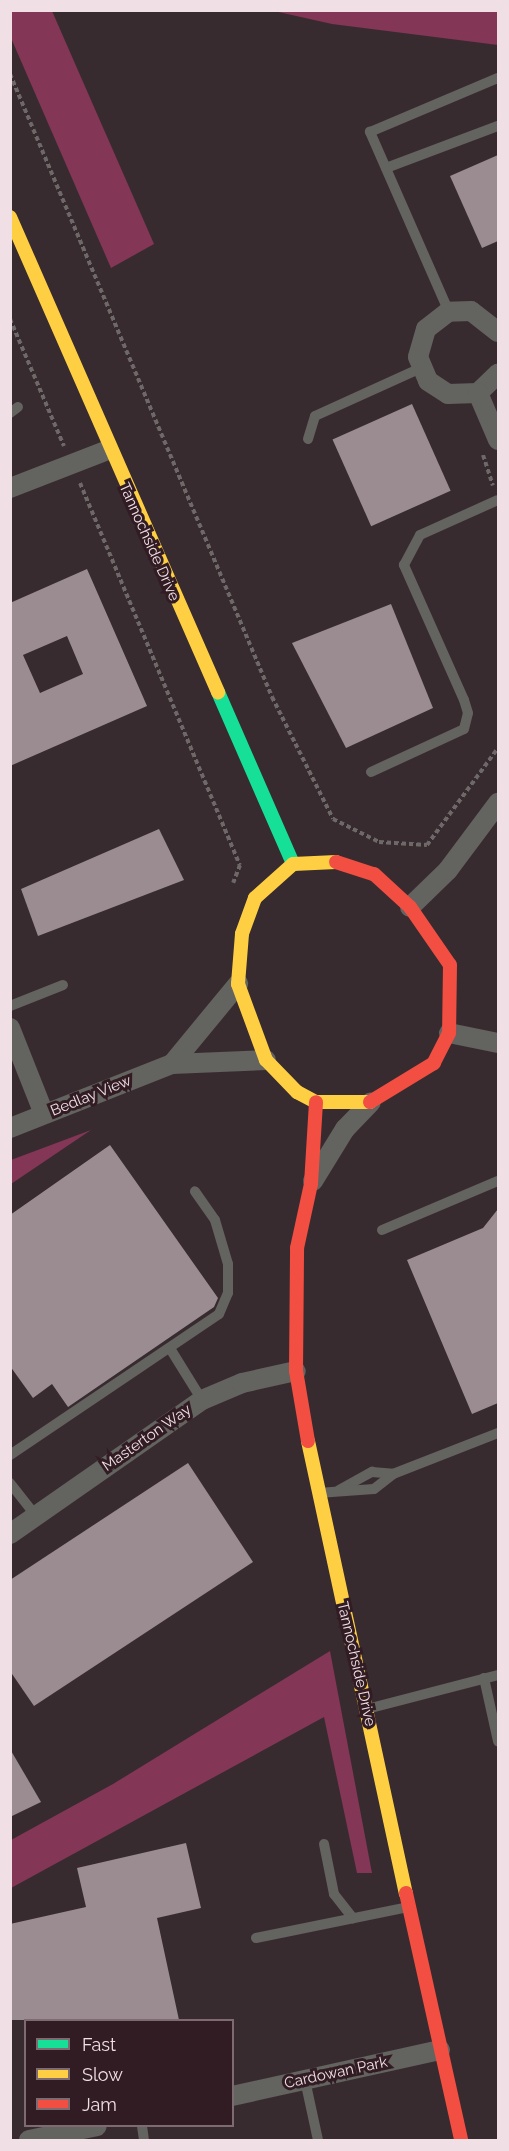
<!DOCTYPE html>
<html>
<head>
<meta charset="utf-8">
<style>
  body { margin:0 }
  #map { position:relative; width:509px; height:2151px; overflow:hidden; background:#382b2f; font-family:Raleway,sans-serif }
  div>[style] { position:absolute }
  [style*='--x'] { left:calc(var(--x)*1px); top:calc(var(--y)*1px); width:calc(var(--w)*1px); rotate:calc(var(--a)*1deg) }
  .forest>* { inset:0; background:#833655 }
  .building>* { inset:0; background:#9a8c90; transform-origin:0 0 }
  .path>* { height:4px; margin-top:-2px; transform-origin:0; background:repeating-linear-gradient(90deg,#6d6969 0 4.5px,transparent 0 7.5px) }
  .lane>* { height:10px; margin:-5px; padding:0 5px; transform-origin:5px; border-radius:5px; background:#636360 }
  .street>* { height:20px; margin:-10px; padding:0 10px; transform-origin:10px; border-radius:10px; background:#636360 }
  .fast>* { height:14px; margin:-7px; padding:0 7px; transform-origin:7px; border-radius:7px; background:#16e098 }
  .slow>* { height:14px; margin:-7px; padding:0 7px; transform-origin:7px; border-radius:7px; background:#ffcf43 }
  .jam>* { height:14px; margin:-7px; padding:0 7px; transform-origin:7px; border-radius:7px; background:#f24e42 }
  span { translate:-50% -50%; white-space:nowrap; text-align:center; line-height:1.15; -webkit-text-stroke:6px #321c24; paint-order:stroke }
  .street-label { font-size:15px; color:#f0e0e5 }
  .frame { position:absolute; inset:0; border:12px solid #f0e0e5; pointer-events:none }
  .legend { position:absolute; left:24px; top:2019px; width:210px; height:108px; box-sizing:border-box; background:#321c24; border:2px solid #7e6a71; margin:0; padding:8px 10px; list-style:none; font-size:18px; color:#f0e0e5 }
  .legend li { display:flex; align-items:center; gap:12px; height:30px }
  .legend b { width:30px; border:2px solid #7e6a71 }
</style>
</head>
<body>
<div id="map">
  <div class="forest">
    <div style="clip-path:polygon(10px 11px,52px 11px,154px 244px,111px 268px,11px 38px)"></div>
    <div style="clip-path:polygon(274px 11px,498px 11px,498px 45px,332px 24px)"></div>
    <div style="clip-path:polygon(91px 1130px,11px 1184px,11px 1160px)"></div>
    <div style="clip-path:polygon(330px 1651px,372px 1873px,357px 1873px,324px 1717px,11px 1888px,11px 1840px,113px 1784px)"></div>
  </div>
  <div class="building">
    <div style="clip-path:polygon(498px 155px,498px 241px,482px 248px,450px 176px)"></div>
    <div style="left:412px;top:404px;width:95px;height:87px;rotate:66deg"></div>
    <div style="clip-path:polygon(evenodd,87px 569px,147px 706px,10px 766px,10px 603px,87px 569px,67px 636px,83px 674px,40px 693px,23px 655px,67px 636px)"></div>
    <div style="clip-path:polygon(391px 604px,433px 708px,346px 748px,292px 643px)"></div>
    <div style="clip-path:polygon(159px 829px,184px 880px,38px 936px,21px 889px)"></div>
    <div style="clip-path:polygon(110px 1145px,218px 1298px,214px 1307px,68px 1407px,52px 1384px,33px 1398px,10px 1366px,10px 1215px)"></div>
    <div style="clip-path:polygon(498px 1209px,498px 1403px,472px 1414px,407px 1260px,483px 1228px)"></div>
    <div style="clip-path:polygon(188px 1463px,253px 1562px,34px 1706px,10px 1671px,10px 1580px)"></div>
    <div style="clip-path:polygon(10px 1749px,41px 1802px,10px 1817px)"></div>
    <div style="clip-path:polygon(186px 1843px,201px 1908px,157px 1918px,179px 2020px,10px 2020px,10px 1924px,86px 1907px,77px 1868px)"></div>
  </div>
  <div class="path">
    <div style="--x:10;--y:74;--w:676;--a:67.19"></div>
    <div style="--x:272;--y:697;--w:136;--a:63.4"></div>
    <div style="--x:333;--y:819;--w:51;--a:26.6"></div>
    <div style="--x:379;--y:842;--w:48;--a:3.6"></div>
    <div style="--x:427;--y:845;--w:120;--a:-53.8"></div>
    <div style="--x:10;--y:319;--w:138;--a:67"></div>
    <div style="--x:483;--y:455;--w:32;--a:72"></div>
    <div style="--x:80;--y:483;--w:414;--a:67.3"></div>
    <div style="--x:240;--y:865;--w:19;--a:111"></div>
  </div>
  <div class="lane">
    <div style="--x:386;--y:168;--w:120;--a:-20.6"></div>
    <div style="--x:449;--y:312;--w:197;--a:-113.7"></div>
    <div style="--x:370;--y:132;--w:139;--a:-22.9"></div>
    <div style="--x:10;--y:413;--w:10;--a:-37"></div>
    <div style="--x:308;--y:439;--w:24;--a:-73"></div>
    <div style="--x:315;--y:416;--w:116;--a:-24.4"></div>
    <div style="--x:371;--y:772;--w:102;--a:-24.8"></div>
    <div style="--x:464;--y:729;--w:16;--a:-76"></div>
    <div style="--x:468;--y:713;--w:14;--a:-107"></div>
    <div style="--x:464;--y:700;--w:148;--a:-114"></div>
    <div style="--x:404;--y:565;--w:34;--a:-62"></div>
    <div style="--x:420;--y:535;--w:85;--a:-24.2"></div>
    <div style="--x:10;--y:1006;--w:57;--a:-21.6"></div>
    <div style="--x:382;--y:1230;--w:126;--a:-22.9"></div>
    <div style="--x:171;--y:1350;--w:59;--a:58.2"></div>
    <div style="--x:10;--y:1455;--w:252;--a:-34"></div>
    <div style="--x:219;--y:1314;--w:23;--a:-67"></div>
    <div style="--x:228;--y:1293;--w:29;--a:-90"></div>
    <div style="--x:228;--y:1264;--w:46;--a:-106.5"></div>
    <div style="--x:215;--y:1220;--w:35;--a:-125"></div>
    <div style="--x:10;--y:1483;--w:42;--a:51.8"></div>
    <div style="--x:339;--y:1490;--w:38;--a:-29"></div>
    <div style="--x:372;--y:1472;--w:21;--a:5"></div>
    <div style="--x:318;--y:1493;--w:56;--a:-4.1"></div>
    <div style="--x:374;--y:1489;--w:24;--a:-38"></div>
    <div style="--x:393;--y:1474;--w:113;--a:-21.3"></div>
    <div style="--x:484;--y:1678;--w:65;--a:77.5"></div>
    <div style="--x:367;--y:1709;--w:135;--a:-14.5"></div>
    <div style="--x:324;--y:1844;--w:51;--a:78.7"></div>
    <div style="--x:334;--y:1894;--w:31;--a:52"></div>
    <div style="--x:256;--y:1938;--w:155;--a:-11.5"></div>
    <div style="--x:305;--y:2080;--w:61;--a:77.8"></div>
    <div style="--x:142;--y:2126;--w:14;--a:82"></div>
  </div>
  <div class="street">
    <div style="--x:498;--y:332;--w:34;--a:-142"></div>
    <div style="--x:471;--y:311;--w:23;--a:178"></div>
    <div style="--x:448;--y:312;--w:28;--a:142"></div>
    <div style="--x:426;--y:329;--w:29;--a:106"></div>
    <div style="--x:418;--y:357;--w:26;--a:67"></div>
    <div style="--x:428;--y:381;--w:24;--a:33"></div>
    <div style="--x:448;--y:394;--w:30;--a:-2"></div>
    <div style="--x:478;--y:393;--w:28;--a:-44"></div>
    <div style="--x:478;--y:393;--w:51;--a:66.9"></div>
    <div style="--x:10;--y:488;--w:105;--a:-21.2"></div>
    <div style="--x:410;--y:907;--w:53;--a:-44.2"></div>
    <div style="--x:448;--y:870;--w:84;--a:-53.3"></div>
    <div style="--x:10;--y:1028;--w:92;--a:68.4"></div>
    <div style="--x:449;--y:1033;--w:50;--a:11.5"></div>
    <div style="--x:172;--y:1064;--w:104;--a:-50.5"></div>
    <div style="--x:10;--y:1128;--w:174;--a:-21.6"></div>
    <div style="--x:172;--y:1064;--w:94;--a:-2.4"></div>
    <div style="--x:313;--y:1181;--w:61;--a:-58.4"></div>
    <div style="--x:345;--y:1129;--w:37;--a:-46"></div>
    <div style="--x:10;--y:1534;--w:234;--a:-34.9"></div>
    <div style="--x:202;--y:1400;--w:43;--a:-23"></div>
    <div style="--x:242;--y:1383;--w:55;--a:-12.5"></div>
    <div style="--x:232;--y:2096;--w:213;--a:-12.5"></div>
    <div style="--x:29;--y:2140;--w:69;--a:-11.6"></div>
  </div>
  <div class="fast">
    <div style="--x:218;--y:692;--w:188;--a:66.4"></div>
  </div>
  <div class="slow">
    <div style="--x:10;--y:217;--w:519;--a:66.35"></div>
    <div style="--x:336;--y:862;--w:43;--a:177.3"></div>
    <div style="--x:293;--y:864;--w:51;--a:138.2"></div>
    <div style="--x:255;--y:898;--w:38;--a:110"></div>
    <div style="--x:242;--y:934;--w:50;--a:94.6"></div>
    <div style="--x:238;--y:984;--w:81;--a:69.8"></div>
    <div style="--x:266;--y:1060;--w:45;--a:45.9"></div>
    <div style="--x:297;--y:1092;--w:21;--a:28"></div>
    <div style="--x:316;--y:1102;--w:54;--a:0"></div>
    <div style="--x:308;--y:1441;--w:463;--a:77.8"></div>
  </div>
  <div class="jam">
    <div style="--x:336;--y:862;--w:40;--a:18"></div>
    <div style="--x:374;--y:874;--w:49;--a:42.5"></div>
    <div style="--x:410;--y:907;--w:70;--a:55.4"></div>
    <div style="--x:450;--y:965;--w:68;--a:90.8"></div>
    <div style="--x:449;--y:1033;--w:34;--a:117"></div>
    <div style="--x:434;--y:1063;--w:75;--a:148.6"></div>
    <div style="--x:308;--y:1441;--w:71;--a:-99.7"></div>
    <div style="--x:296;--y:1371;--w:123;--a:-89.5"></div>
    <div style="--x:297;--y:1248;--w:66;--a:-77.7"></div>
    <div style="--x:311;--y:1184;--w:82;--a:-86.5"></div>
    <div style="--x:406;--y:1893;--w:253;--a:77.4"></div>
  </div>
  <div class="street-label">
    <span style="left:149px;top:542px;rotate:66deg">Tannochside Drive</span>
    <span style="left:91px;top:1096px;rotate:-22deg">Bedlay View</span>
    <span style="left:147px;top:1438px;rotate:-35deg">Masterton Way</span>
    <span style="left:356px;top:1664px;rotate:77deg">Tannochside Drive</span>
    <span style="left:336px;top:2073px;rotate:-12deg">Cardowan Park</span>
  </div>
  <div class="frame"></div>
  <ul class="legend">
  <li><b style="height:8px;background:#16e098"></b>Fast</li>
  <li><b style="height:8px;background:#ffcf43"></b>Slow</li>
  <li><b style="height:8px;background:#f24e42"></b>Jam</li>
  </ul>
</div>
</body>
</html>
